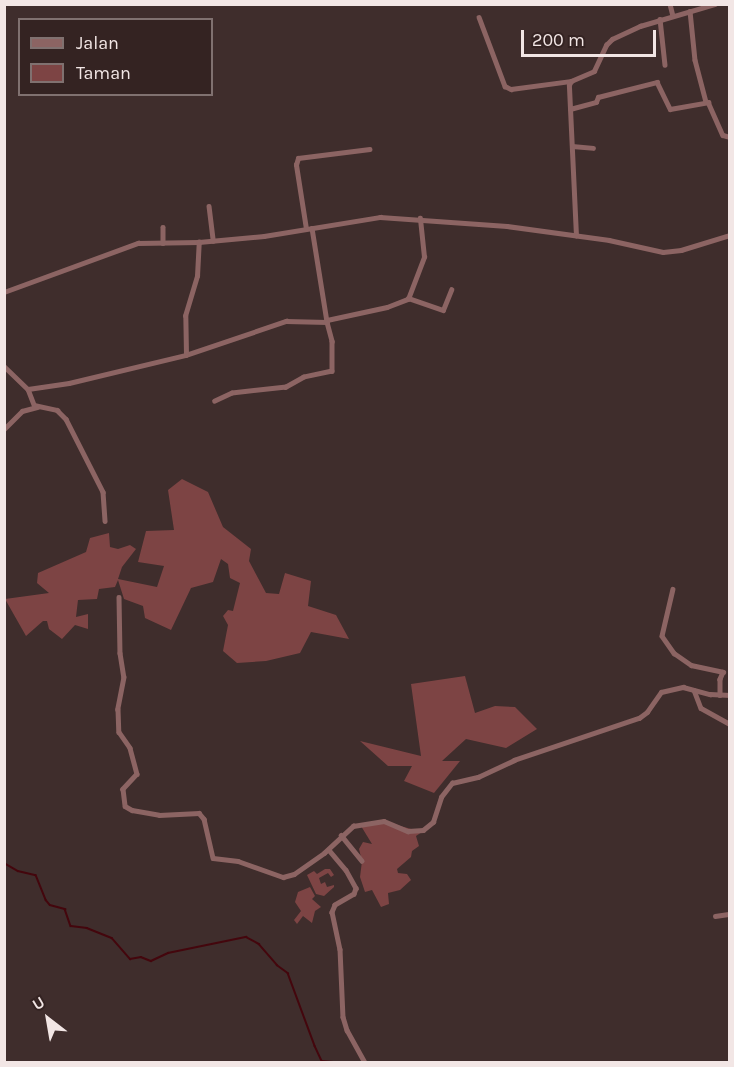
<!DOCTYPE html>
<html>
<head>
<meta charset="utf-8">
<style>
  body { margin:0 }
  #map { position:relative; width:734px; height:1067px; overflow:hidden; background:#3f2d2c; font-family:Karla,sans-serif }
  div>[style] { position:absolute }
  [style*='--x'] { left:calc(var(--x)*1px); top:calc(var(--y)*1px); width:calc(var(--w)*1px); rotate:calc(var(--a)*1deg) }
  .green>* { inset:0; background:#7d4444 }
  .stream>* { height:1.5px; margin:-0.75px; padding:0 0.75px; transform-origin:0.75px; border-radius:0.75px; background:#44060d }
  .street>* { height:4.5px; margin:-2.25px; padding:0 2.25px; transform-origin:2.25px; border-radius:2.25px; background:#8c6463 }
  span { translate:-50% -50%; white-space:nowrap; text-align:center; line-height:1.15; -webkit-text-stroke:4.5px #342322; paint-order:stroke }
  .frame { position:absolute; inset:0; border:6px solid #f2e6e5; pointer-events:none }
  .legend { position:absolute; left:18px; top:18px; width:195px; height:78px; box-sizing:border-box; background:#342322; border:2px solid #807170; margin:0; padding:8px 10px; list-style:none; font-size:18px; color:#f2e6e5 }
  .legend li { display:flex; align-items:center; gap:12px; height:30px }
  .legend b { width:30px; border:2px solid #807170 }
  .north { position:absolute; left:18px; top:989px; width:60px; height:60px; -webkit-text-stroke:4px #342322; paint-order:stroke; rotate:329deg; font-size:16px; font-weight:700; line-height:24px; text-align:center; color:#f2e6e5 }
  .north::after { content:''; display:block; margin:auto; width:21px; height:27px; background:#f2e6e5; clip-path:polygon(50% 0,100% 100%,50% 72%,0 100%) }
  .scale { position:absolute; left:521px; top:30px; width:135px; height:27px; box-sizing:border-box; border:3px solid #f2e6e5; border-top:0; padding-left:8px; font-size:18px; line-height:21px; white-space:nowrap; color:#f2e6e5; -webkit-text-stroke:4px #342322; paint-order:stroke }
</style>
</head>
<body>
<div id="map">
  <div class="green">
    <div style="clip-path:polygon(182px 479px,208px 492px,223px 527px,251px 549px,249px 561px,266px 593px,279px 594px,285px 573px,311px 581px,308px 606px,336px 615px,349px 639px,311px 632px,300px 653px,266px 661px,237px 663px,223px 651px,228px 625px,223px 616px,228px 610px,233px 611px,240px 583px,230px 578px,228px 564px,221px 559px,213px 582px,191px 588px,171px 630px,145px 618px,143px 606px,124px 599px,118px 580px,115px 587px,99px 589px,97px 599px,78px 600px,76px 617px,88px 614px,88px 629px,75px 625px,62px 639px,49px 629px,47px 621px,43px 621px,26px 636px,5px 599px,49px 593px,37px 583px,38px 573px,86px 552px,90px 538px,109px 533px,110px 547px,118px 549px,130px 545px,136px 549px,122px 567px,118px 579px,157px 587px,164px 566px,138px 562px,146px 531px,174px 530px,168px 490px)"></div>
    <div style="clip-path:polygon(465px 676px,475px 713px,495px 706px,515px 707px,537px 729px,506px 748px,466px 739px,442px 761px,460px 761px,434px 793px,404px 781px,412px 766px,388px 766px,360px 741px,421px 756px,411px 684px)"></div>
    <div style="clip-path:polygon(386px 822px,422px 832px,416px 836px,419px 846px,412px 851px,411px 857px,397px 869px,398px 873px,407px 874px,411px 880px,400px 890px,388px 893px,389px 904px,381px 907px,372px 890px,365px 892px,360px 877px,362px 861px,359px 849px,363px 842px,372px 844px,361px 826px)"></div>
    <div style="clip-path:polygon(325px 869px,330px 869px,334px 875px,331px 877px,328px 873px,319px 878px,321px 884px,325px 882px,327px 887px,334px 885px,334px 887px,324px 896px,316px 894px,307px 875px,314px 871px,317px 874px)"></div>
    <div style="clip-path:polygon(310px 887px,315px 896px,312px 899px,321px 907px,315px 911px,312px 923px,303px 916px,297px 924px,294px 920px,301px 911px,295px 902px,298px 892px)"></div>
  </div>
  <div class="stream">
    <div style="--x:4;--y:863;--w:16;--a:30"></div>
    <div style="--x:18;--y:871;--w:18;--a:13"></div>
    <div style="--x:36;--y:875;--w:27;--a:68"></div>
    <div style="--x:46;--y:900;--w:6;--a:51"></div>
    <div style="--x:50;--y:905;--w:16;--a:15"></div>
    <div style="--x:65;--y:909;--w:18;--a:71"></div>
    <div style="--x:71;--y:926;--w:16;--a:7"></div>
    <div style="--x:87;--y:928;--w:27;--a:22"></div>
    <div style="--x:112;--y:938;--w:28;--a:49"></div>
    <div style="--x:130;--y:959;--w:11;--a:-10"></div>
    <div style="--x:141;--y:957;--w:11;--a:22"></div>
    <div style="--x:151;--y:961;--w:19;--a:-25"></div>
    <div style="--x:168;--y:953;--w:80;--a:-11.6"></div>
    <div style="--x:246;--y:937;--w:15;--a:28"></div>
    <div style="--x:259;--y:944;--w:28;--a:49"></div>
    <div style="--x:277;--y:965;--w:14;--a:36"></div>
    <div style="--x:288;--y:973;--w:78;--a:69.7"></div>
    <div style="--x:315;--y:1046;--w:17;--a:65"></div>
    <div style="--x:322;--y:1061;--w:11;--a:5"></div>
  </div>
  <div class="street">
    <div style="--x:670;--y:4;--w:12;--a:76"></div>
    <div style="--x:690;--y:11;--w:49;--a:84.2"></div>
    <div style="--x:695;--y:60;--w:43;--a:75.3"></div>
    <div style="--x:479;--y:17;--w:74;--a:69.4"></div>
    <div style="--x:505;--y:86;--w:7;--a:27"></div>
    <div style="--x:511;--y:89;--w:61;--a:-7.6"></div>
    <div style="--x:660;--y:19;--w:46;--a:83.8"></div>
    <div style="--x:570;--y:109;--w:27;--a:-15"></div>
    <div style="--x:596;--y:102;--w:5;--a:-68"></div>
    <div style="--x:598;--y:97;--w:61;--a:-14.3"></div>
    <div style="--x:657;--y:82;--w:30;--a:64"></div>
    <div style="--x:670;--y:109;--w:39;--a:-10"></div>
    <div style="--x:708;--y:102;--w:36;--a:66"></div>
    <div style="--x:723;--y:135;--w:7;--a:16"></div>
    <div style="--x:572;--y:146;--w:21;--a:5"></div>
    <div style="--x:209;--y:206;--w:35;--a:83"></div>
    <div style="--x:163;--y:227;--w:16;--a:90"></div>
    <div style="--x:312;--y:228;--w:95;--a:80.9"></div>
    <div style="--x:306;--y:229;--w:65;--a:-98.9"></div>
    <div style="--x:296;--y:165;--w:7;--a:-74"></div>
    <div style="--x:298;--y:158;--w:72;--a:-7.2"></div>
    <div style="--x:576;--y:236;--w:151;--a:-92.7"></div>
    <div style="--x:569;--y:85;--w:4;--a:-63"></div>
    <div style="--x:571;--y:81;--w:25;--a:-23"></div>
    <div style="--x:594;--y:71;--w:29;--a:-65"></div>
    <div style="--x:606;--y:45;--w:8;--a:-45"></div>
    <div style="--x:612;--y:39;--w:31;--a:-25"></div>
    <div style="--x:640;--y:26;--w:78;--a:-16.3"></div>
    <div style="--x:4;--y:292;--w:143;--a:-20.1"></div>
    <div style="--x:138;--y:243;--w:61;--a:-0.9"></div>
    <div style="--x:199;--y:242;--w:65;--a:-5.3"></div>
    <div style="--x:264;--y:236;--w:118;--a:-9.3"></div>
    <div style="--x:380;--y:217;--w:127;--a:4.1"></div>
    <div style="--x:507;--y:226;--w:103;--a:7.8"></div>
    <div style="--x:609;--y:240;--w:55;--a:12.5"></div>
    <div style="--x:663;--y:252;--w:18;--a:-6"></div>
    <div style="--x:681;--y:250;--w:51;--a:-17"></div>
    <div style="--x:408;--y:298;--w:37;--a:19"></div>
    <div style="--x:443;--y:310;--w:22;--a:-68"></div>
    <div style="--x:327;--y:320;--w:61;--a:-12.2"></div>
    <div style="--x:387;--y:307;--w:22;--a:-21"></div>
    <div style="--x:408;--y:299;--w:45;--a:-69.1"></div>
    <div style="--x:424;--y:257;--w:39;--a:-96"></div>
    <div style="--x:186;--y:355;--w:106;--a:-18.8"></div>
    <div style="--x:286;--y:321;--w:41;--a:1.4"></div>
    <div style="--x:327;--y:322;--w:20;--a:75"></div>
    <div style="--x:332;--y:341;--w:30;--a:90"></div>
    <div style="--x:332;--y:371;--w:29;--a:168"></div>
    <div style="--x:304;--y:377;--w:21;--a:151"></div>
    <div style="--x:286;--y:387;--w:54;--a:173.7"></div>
    <div style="--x:232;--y:393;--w:19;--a:155"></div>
    <div style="--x:4;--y:366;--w:33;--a:44"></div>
    <div style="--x:28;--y:389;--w:17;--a:69"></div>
    <div style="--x:34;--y:405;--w:24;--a:12"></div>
    <div style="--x:57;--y:410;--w:13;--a:45"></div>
    <div style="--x:66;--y:419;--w:82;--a:63.1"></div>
    <div style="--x:103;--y:492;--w:29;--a:86"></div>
    <div style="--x:28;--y:389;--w:41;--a:-8.3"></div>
    <div style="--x:69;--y:383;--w:120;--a:-13.5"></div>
    <div style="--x:186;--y:355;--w:39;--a:-91"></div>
    <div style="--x:185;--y:316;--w:42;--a:-73.3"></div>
    <div style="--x:197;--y:276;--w:34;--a:-87"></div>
    <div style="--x:4;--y:429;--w:25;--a:-45"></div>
    <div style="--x:22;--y:411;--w:16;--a:-15"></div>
    <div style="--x:673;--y:589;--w:48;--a:103.2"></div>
    <div style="--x:662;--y:636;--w:21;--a:55"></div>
    <div style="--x:674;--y:653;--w:21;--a:35"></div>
    <div style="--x:691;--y:665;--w:33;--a:12"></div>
    <div style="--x:723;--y:672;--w:8;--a:113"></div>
    <div style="--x:720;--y:679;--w:16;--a:90"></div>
    <div style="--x:119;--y:597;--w:56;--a:89"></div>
    <div style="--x:120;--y:653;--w:24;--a:81"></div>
    <div style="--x:124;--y:677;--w:33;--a:101"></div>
    <div style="--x:118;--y:709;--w:23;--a:88"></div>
    <div style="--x:119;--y:732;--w:19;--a:55"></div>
    <div style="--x:130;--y:748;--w:27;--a:75"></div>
    <div style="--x:137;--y:774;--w:21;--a:133"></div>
    <div style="--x:123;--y:789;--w:17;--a:83"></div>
    <div style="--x:125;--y:806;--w:8;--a:30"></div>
    <div style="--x:132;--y:810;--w:27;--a:10"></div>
    <div style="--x:159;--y:815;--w:40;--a:-2.9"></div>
    <div style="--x:199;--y:813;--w:8;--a:50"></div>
    <div style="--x:204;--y:819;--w:40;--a:77"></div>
    <div style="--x:213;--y:858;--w:25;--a:7"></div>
    <div style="--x:238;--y:861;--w:48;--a:19.6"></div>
    <div style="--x:283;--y:877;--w:11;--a:-15"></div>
    <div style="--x:294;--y:874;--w:37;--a:-35"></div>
    <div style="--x:324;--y:853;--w:40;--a:-43"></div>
    <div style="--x:353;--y:826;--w:31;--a:-9"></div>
    <div style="--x:384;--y:821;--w:26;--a:23"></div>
    <div style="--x:408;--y:831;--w:15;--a:-4"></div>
    <div style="--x:423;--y:830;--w:13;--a:-39"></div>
    <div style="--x:433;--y:822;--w:26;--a:-72"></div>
    <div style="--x:441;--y:797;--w:18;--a:-52"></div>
    <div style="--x:452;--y:783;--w:27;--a:-13"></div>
    <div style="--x:478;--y:777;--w:40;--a:-25"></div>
    <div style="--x:514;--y:760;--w:132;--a:-18.6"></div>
    <div style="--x:639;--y:718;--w:10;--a:-37"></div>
    <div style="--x:647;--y:712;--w:24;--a:-55"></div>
    <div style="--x:661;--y:692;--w:23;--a:-13"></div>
    <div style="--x:683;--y:687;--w:28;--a:15"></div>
    <div style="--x:710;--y:694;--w:20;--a:3"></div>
    <div style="--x:694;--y:690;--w:19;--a:69"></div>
    <div style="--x:701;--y:708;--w:33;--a:29"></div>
    <div style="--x:341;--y:835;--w:33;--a:51"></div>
    <div style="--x:329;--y:850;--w:26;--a:50"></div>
    <div style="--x:346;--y:870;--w:21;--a:61"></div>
    <div style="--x:356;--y:888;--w:6;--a:108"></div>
    <div style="--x:354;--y:894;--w:22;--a:150"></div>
    <div style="--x:335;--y:905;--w:8;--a:113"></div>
    <div style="--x:332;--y:912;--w:38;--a:78"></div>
    <div style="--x:340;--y:949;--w:68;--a:87.5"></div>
    <div style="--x:343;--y:1017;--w:14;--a:73"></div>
    <div style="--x:347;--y:1030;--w:37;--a:61"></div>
    <div style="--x:715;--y:916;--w:15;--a:-8"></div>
  </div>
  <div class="frame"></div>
  <ul class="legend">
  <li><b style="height:8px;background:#8c6463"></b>Jalan</li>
  <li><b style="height:16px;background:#7d4444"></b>Taman</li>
  </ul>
  <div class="north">U</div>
  <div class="scale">200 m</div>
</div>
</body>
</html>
